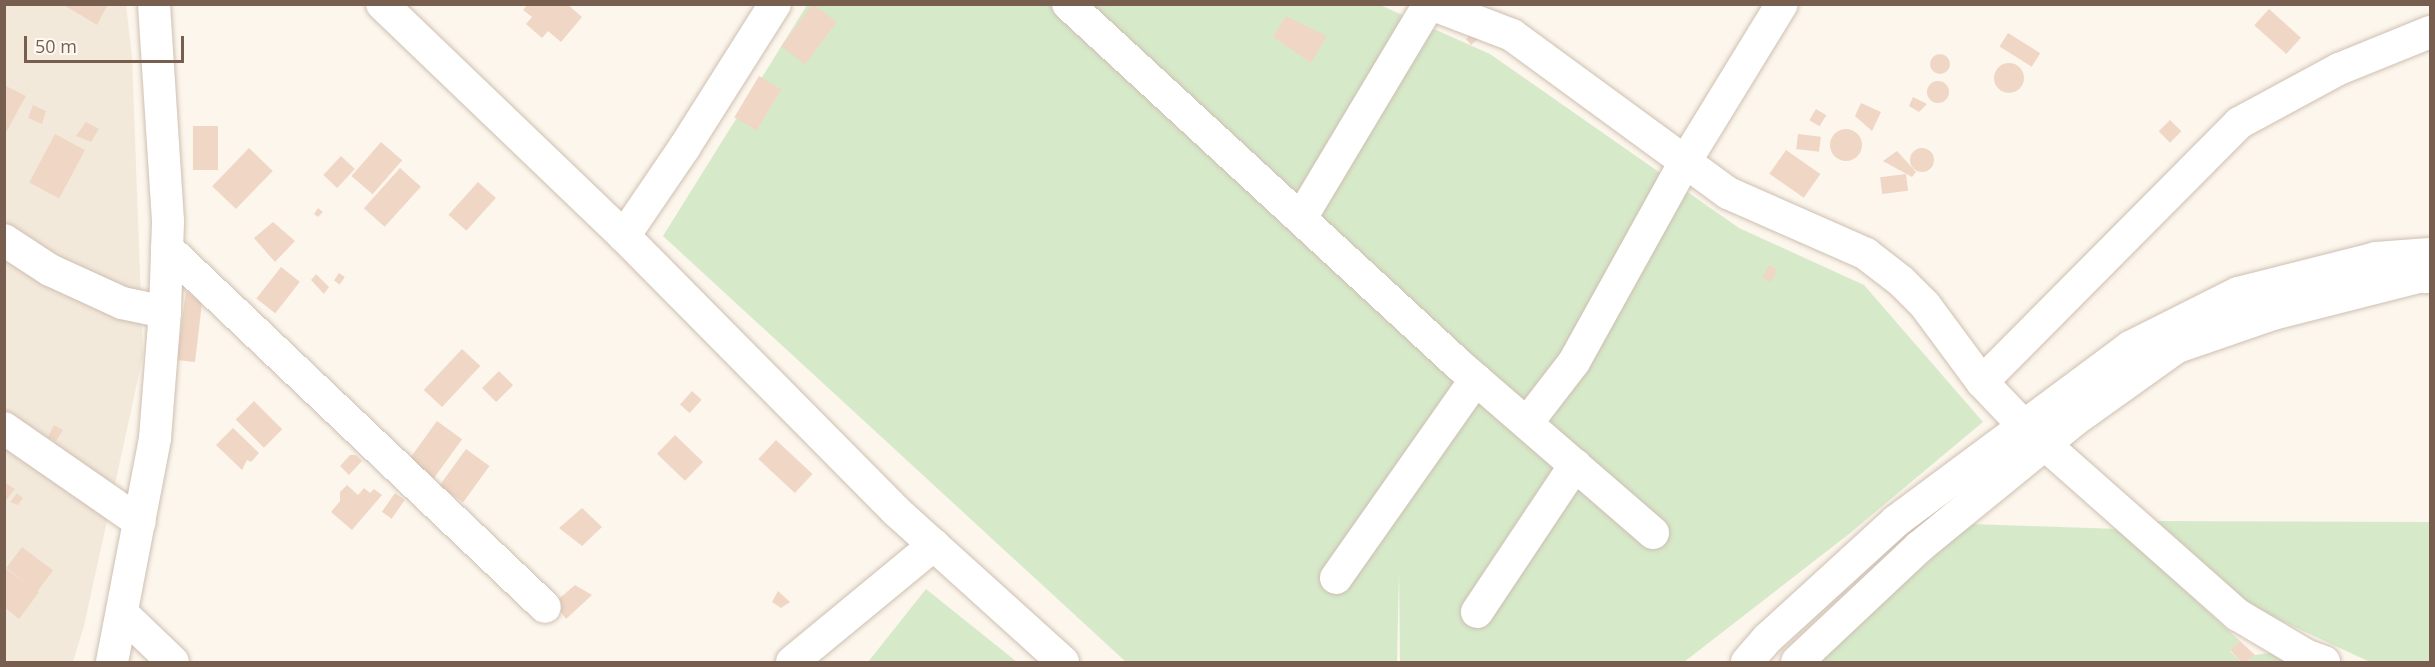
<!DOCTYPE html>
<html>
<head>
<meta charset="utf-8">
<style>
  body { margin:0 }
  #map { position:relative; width:2435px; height:667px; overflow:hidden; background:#fcf6ec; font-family:"Open Sans",sans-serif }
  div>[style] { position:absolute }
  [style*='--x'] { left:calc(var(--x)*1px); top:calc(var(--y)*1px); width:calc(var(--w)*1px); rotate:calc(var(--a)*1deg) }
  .residential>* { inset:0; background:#f3e9db }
  .green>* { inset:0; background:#d6eaca }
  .building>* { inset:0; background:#f0d7c5; transform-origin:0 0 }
  .round { border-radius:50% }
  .roads { filter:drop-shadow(0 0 2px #cebfb1) drop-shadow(0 0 2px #cebfb1) }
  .minor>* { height:32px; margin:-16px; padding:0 16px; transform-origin:16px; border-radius:16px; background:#fff }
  span { translate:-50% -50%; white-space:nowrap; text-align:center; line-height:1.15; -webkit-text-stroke:4.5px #fefaf3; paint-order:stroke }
  .frame { position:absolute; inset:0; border:6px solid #775e4f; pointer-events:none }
  .scale { position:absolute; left:24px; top:36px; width:160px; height:27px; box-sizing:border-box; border:3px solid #775e4f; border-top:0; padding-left:8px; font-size:18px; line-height:21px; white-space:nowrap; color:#775e4f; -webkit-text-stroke:4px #fefaf3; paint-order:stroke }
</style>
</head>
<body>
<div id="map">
  <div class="residential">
    <div style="clip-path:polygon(4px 5px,126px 5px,132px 56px,143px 356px,84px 626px,73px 662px,5px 662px)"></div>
  </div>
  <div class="green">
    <div style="clip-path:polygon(807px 5px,1380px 5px,1490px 54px,1739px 228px,1864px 285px,1983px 422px,1849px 534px,1684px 662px,1400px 662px,1399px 571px,1397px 662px,1126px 662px,663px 236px)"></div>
    <div style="clip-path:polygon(2157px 521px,2430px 522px,2430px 662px,2370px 662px,2254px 608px)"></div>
    <div style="clip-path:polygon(1971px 524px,2118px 529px,2240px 641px,2230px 651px,2241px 662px,1815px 662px)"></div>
    <div style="clip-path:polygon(926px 589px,1017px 662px,868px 662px)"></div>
    <div style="clip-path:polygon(2270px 653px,2289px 662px,2246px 662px,2255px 655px)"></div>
  </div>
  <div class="building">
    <div style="clip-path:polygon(62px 4px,108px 4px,97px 25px)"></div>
    <div style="clip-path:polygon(528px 4px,567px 4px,582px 17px,561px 42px,548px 31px,542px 38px,526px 24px,532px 17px,523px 10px)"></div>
    <div style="left:813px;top:4px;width:30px;height:53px;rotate:37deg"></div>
    <div style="left:2269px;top:9px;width:43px;height:22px;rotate:42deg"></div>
    <div style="clip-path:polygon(1286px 16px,1327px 36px,1311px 63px,1273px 37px)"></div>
    <div style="clip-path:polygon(1474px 31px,1479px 38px,1471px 45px,1466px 39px)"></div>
    <div style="left:2008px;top:33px;width:38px;height:16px;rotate:32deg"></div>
    <div class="round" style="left:1930px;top:54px;width:20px;height:20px"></div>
    <div class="round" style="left:1994px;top:63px;width:30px;height:30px"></div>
    <div style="left:759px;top:76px;width:26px;height:48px;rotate:31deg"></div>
    <div class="round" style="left:1927px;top:81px;width:22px;height:22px"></div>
    <div style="clip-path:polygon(4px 85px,26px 96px,4px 136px)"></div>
    <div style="clip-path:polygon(1913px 97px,1927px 104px,1919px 112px,1909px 106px)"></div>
    <div style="clip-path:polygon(1861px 103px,1881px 112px,1872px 131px,1855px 116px)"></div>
    <div style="clip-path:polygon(33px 105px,46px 111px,42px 124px,28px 118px)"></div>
    <div style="left:1816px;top:109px;width:12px;height:13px;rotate:31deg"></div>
    <div style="left:2170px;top:120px;width:16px;height:16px;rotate:45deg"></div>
    <div style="clip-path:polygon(86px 122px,99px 129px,91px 142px,76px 136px)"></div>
    <div style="left:193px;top:126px;width:25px;height:44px"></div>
    <div class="round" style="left:1830px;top:129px;width:32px;height:32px"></div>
    <div style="left:55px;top:134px;width:34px;height:55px;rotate:28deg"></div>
    <div style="left:1798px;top:134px;width:23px;height:15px;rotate:7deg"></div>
    <div style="left:381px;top:142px;width:28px;height:45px;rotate:41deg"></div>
    <div style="left:249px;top:148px;width:33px;height:53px;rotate:44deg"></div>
    <div class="round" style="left:1910px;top:148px;width:24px;height:24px"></div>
    <div style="left:1786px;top:150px;width:42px;height:29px;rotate:35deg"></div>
    <div style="clip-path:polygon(1897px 151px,1916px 172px,1912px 177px,1883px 161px)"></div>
    <div style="left:341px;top:156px;width:19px;height:26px;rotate:43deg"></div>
    <div style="left:400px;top:168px;width:28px;height:54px;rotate:42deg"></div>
    <div style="left:1906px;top:174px;width:17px;height:26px;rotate:83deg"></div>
    <div style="left:478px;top:182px;width:24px;height:44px;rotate:42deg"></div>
    <div style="clip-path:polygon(318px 208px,323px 212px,318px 217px,314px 214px)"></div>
    <div style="clip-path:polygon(273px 222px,295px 241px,275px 262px,254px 238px)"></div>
    <div style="left:1769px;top:265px;width:10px;height:14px;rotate:29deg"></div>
    <div style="left:281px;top:267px;width:24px;height:40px;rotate:38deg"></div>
    <div style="left:339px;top:273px;width:7px;height:9px;rotate:34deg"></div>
    <div style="clip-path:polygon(316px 274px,329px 287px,324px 294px,311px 280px)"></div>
    <div style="clip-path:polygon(186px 291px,202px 303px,195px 362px,177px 360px)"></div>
    <div style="left:462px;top:349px;width:25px;height:56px;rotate:43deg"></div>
    <div style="left:499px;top:371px;width:20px;height:24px;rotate:45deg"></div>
    <div style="left:692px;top:391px;width:13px;height:18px;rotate:42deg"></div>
    <div style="left:254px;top:401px;width:40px;height:26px;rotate:45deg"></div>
    <div style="left:437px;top:421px;width:31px;height:51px;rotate:36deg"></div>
    <div style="clip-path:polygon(54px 425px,63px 430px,56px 441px,48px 437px)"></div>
    <div style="clip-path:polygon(233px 428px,259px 453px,251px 462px,247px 460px,242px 470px,216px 445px)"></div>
    <div style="left:675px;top:435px;width:39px;height:26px;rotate:44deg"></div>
    <div style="left:776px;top:440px;width:50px;height:26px;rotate:43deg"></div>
    <div style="left:466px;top:449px;width:29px;height:45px;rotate:36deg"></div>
    <div style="clip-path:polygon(350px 455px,356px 455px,362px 461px,349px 475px,340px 466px)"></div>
    <div style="clip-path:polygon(4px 482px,15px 489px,4px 503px)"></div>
    <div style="clip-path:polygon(347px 485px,358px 495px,364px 488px,370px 493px,374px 489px,382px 495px,352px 530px,331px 512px,340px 501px,340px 492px)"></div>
    <div style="clip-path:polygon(17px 493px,23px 498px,18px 505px,10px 502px)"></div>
    <div style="left:395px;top:493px;width:12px;height:23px;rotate:35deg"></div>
    <div style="clip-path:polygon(582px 508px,602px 527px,582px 546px,559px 528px)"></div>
    <div style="left:22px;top:547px;width:39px;height:26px;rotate:37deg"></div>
    <div style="clip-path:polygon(4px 567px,39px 592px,19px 619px,4px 607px)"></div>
    <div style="clip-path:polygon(575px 585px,592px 595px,566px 619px,554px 603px)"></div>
    <div style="clip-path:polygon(778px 591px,790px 602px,781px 608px,772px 602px)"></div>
    <div style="clip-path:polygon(2240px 641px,2255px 655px,2246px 662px,2241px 662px,2230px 650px)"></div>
  </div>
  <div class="roads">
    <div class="minor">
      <div style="--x:382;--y:4;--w:335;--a:43.8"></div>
      <div style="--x:624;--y:236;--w:387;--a:45.3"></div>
      <div style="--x:896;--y:511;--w:225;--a:42.1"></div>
      <div style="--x:1068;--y:4;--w:531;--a:42.71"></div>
      <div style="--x:1458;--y:364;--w:258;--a:40.9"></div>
      <div style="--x:1431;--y:4;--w:87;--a:20.9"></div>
      <div style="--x:1512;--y:35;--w:268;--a:36.2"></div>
      <div style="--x:1728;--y:193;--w:151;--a:23.8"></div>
      <div style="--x:1866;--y:254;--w:44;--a:37.6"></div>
      <div style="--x:1901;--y:281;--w:34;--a:45"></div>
      <div style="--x:1925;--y:305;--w:96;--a:53.5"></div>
      <div style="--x:1982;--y:382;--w:59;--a:46.4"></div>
      <div style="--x:2023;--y:425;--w:287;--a:41.5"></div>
      <div style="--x:2238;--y:615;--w:80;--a:30.7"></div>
      <div style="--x:2307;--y:656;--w:18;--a:19"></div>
      <div style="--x:1301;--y:218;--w:249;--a:-59.1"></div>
      <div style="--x:624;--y:236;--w:107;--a:-55.7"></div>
      <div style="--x:684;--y:148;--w:170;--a:-57.7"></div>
      <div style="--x:4;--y:240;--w:55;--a:33.1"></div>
      <div style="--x:50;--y:270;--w:79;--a:24.6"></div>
      <div style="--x:122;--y:303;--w:44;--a:11.8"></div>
      <div style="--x:167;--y:248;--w:521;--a:43.52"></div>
      <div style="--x:1982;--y:382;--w:365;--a:-45.2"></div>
      <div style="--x:2239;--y:123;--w:114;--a:-28.4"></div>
      <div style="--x:2339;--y:69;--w:98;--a:-22.1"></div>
      <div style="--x:1527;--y:423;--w:77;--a:-52.4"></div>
      <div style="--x:1574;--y:362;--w:229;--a:-61"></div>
      <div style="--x:1685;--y:162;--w:185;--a:-58.5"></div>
      <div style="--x:4;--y:428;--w:165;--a:34.7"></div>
      <div style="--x:1336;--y:578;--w:243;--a:-54.9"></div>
      <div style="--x:1477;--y:612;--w:177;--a:-56.3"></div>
      <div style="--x:123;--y:614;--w:69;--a:43.8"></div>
      <div style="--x:112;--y:662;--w:228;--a:-79.1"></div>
      <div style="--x:155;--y:438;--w:126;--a:-85.5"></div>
      <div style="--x:165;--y:312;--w:91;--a:-88.1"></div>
      <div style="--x:168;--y:221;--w:217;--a:-93.7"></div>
      <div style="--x:792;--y:662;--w:184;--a:-39.5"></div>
      <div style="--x:1747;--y:662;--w:32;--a:-49"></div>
      <div style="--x:1768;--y:638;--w:173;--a:-42.4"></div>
      <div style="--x:1896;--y:521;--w:292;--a:-36.6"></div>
      <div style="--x:2130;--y:347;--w:121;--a:-26.6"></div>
      <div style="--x:2238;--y:293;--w:142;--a:-14.2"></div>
      <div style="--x:2376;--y:258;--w:54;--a:-4.2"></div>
      <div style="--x:1797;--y:662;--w:168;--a:-43.3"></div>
      <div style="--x:1919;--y:547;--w:198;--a:-39.2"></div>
      <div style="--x:2072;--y:422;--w:129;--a:-35.5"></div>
      <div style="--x:2177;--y:347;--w:102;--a:-19"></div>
      <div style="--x:2273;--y:314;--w:150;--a:-14.3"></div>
      <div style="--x:2418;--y:277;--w:12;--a:0"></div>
    </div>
  </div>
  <div class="frame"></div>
  <div class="scale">50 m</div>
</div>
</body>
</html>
